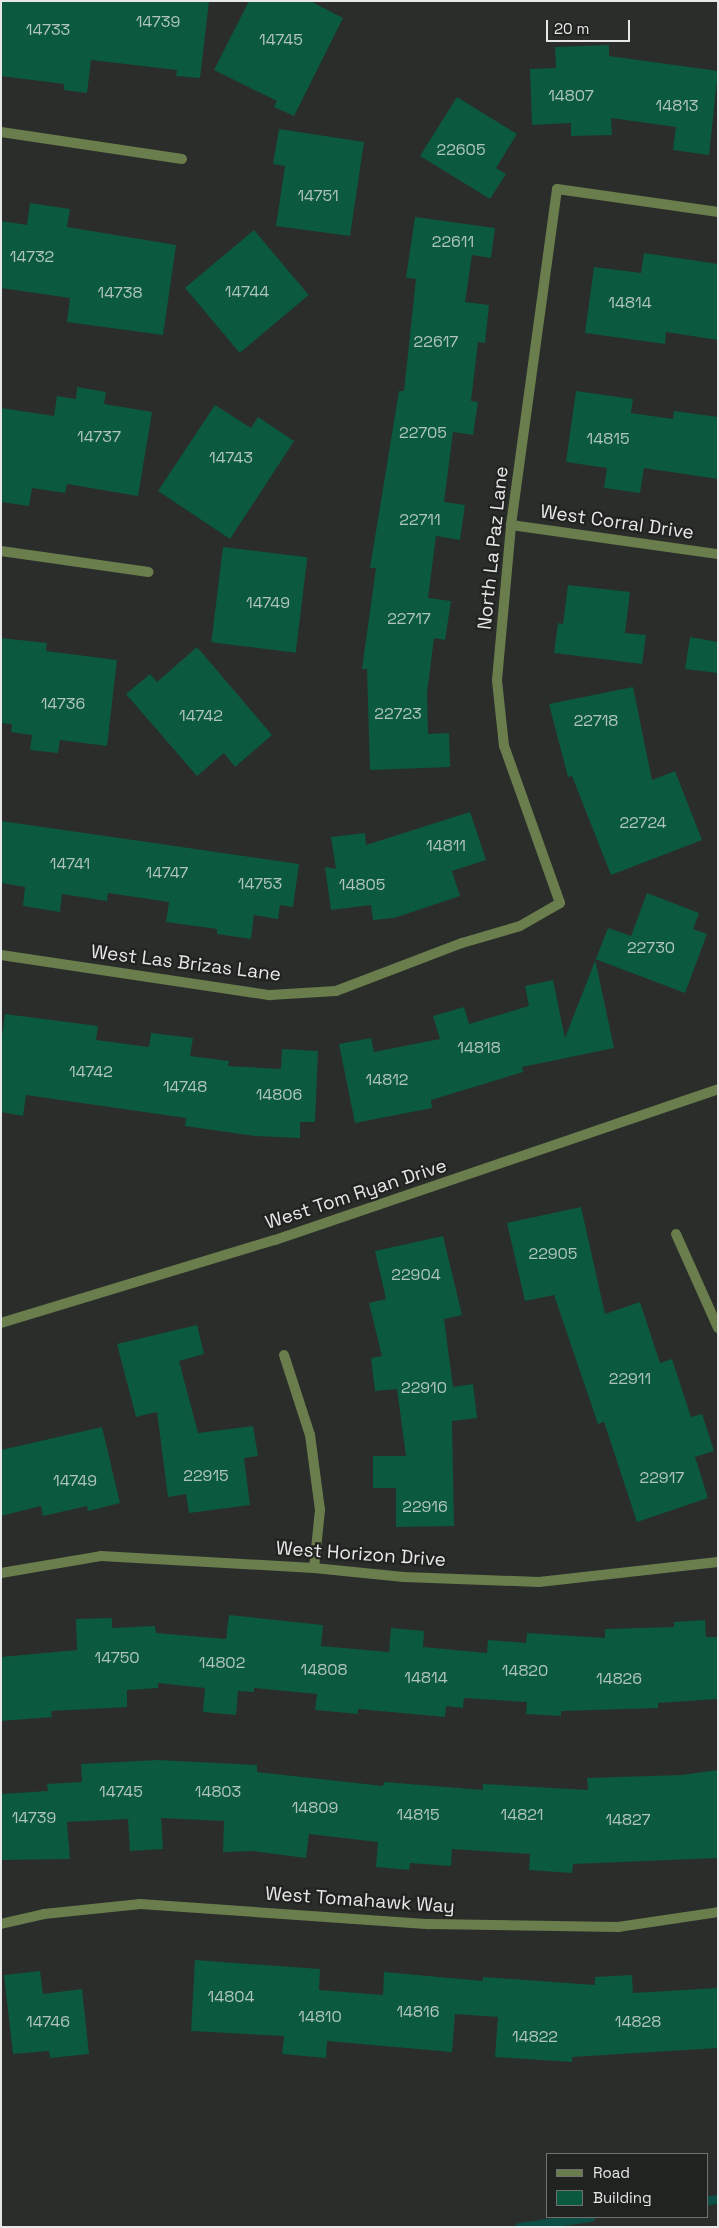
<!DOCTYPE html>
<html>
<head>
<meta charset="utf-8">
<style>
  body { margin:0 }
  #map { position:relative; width:719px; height:2228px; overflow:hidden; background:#2b2d2b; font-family:"Space Grotesk",sans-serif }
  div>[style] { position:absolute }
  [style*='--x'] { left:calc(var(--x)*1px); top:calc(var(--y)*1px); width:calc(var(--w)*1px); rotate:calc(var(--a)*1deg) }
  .stream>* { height:9px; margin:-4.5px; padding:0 4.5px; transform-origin:4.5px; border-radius:4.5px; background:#0d4e46 }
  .building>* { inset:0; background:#0b593e; transform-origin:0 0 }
  .minor>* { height:10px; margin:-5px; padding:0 5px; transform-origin:5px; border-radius:5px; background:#6a7d4c }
  .tertiary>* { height:10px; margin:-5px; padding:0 5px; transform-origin:5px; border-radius:5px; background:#6a7d4c }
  span { translate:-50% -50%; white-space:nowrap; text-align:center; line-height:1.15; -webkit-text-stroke:4.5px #212321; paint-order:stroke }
  .number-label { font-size:16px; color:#afc4bc }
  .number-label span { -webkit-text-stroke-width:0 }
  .street-label { font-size:19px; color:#e6e7e6 }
  .frame { position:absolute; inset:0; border:2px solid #e6e7e6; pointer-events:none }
  .legend { position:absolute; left:546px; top:2153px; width:162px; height:65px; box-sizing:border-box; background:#212321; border:1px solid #707170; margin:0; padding:6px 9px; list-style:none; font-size:15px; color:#e6e7e6 }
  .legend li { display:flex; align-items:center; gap:10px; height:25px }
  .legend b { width:25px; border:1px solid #707170 }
  .scale { position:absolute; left:546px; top:20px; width:84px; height:22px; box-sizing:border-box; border:2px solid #e6e7e6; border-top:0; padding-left:6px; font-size:15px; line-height:18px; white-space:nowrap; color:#e6e7e6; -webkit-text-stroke:4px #212321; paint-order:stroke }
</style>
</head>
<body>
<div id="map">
  <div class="stream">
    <div style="--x:708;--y:2200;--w:10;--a:-6"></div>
    <div style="--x:519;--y:2227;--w:72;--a:-8"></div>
  </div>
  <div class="building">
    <div style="clip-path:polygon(1px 1px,209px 1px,200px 78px,176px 76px,177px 70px,91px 60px,87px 93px,64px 90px,64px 84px,1px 76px)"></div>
    <div style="clip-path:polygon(249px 1px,310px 1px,343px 18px,294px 116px,274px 107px,277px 101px,214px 70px)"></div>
    <div style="clip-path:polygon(609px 45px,609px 56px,718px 71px,709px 155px,673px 150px,676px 127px,611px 118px,612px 135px,571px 136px,571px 123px,532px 125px,530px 69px,556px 68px,555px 47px)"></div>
    <div style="clip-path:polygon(457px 97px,517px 134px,496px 168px,506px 174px,490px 199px,420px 156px)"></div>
    <div style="clip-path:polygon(279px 129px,364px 142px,350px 236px,276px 226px,285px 166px,273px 164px)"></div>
    <div style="clip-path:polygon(30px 203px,70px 209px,67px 227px,176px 245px,163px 335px,67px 322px,70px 298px,1px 288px,1px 221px,27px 225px)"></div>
    <div style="clip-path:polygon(415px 217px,495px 228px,491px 258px,472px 255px,465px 302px,489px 305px,485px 343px,478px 342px,471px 401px,478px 402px,473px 435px,453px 432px,444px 502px,465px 505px,460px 540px,436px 536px,428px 598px,451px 601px,445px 640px,434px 638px,427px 693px,428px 734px,449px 733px,450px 767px,370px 770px,367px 669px,362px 669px,376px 568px,370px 568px,399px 391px,404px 391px,416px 279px,406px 278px)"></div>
    <div style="left:254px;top:230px;width:85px;height:90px;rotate:50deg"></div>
    <div style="clip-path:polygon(644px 253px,718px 264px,718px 340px,666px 332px,665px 344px,585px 333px,594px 267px,641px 273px)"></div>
    <div style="clip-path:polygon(77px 387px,106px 392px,104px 404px,152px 412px,138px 496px,67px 484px,65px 493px,32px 488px,29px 506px,1px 502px,1px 408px,54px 416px,57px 396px,76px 399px)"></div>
    <div style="clip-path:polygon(576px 391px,633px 399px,631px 413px,673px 419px,674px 411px,718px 417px,718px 479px,644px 468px,640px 493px,604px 488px,607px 468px,566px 462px)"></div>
    <div style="clip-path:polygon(215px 405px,251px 428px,258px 417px,294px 441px,230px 539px,158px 491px)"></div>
    <div style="left:223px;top:547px;width:85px;height:96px;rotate:7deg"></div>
    <div style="clip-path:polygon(568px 585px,630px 592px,625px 633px,646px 635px,642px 664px,554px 653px,558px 623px,563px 624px)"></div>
    <div style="clip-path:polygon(690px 637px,718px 642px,718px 673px,685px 669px)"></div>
    <div style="clip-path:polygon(1px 638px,47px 643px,46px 651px,117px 660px,107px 746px,60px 740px,58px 753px,30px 750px,32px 735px,11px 732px,12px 724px,1px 723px)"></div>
    <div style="clip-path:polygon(197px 647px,272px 735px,235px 767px,224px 753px,197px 776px,126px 694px,150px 674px,157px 682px)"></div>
    <div style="clip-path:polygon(633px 687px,652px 780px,675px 771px,702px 840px,611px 875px,572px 776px,568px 777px,549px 704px)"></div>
    <div style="clip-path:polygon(470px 812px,486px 860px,452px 871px,460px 896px,394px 918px,373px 920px,371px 905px,331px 910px,325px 867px,336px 869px,331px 837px,365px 833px,366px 845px)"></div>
    <div style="clip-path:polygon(1px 821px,299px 864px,293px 907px,280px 905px,278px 919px,254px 915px,251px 939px,217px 934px,217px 929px,166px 922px,169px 902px,108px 893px,107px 901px,62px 894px,60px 912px,23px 906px,25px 887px,1px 883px)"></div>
    <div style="clip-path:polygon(647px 893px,699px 913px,693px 929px,707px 934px,685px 993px,595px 959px,614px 1048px,522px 1067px,523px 1072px,431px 1100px,432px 1108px,355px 1123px,339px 1044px,371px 1038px,374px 1052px,440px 1039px,433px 1016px,464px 1007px,469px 1024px,529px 1006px,525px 986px,553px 980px,565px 1038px,608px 928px,631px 936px)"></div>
    <div style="clip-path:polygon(5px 1014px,98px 1026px,96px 1040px,149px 1047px,151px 1033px,193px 1038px,190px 1056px,229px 1061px,228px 1066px,281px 1069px,282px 1049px,318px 1051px,315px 1122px,300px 1122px,300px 1138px,255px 1136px,185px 1126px,186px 1118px,26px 1095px,23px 1116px,1px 1112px,1px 1044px)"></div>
    <div style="clip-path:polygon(581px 1207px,605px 1314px,640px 1302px,660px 1363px,672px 1359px,691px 1417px,702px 1414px,714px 1451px,695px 1457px,708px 1498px,637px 1522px,604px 1422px,598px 1424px,554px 1295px,525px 1301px,507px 1223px)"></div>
    <div style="clip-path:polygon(443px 1236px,462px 1315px,444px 1319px,453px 1387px,473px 1384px,477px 1418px,452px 1421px,454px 1526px,396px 1527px,396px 1488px,373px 1488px,373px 1456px,406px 1456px,397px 1389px,375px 1391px,371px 1358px,382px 1356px,369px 1303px,386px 1299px,375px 1251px)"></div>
    <div style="clip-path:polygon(197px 1325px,204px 1354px,179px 1361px,198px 1433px,253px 1426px,258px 1456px,244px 1458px,250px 1505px,189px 1513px,186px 1494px,168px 1497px,157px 1412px,136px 1417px,117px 1344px)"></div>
    <div style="clip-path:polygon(102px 1427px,120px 1503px,88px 1511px,87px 1506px,43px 1516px,41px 1506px,1px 1516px,1px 1450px)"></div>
    <div style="clip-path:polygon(229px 1615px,323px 1625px,321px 1646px,389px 1652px,391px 1628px,424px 1631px,423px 1647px,487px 1653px,488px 1640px,526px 1643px,527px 1633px,605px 1638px,605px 1629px,674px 1627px,674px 1622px,705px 1620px,706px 1637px,718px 1637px,718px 1699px,658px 1703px,658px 1708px,561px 1711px,561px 1716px,526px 1714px,527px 1702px,464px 1698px,463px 1708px,446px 1706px,445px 1717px,358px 1709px,358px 1714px,315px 1710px,317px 1694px,254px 1688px,254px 1692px,238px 1691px,236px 1715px,203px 1712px,205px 1688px,158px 1683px,158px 1688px,127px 1690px,127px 1707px,51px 1711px,52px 1717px,1px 1721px,1px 1657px,77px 1650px,76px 1619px,112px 1618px,112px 1628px,155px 1626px,156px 1633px,226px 1639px)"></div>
    <div style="clip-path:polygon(158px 1760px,257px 1765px,257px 1772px,383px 1786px,384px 1782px,483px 1790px,483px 1784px,588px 1790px,587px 1778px,682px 1775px,718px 1770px,718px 1858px,573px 1864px,572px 1873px,529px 1870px,530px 1854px,452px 1849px,451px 1866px,410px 1863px,409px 1870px,376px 1867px,378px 1842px,309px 1834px,306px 1858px,253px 1851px,223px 1852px,224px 1821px,161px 1818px,163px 1849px,130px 1851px,128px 1819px,67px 1822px,70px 1859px,1px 1860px,1px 1794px,48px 1791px,47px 1784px,82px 1782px,81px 1764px)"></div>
    <div style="clip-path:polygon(195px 1960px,320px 1969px,319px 1990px,383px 1995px,384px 1972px,483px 1981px,483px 1977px,595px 1985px,595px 1977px,632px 1975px,633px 1993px,718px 1988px,718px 2048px,572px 2057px,572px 2062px,495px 2057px,498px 2017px,455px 2014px,452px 2052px,327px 2041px,326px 2058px,282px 2054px,284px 2036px,191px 2031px)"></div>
    <div style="clip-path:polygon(40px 1971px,43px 1994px,82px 1989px,89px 2054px,50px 2058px,49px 2051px,13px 2054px,4px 1975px)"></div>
  </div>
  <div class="minor">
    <div style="--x:1;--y:132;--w:183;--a:8.5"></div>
    <div style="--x:511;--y:525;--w:209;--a:8"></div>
    <div style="--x:1;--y:551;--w:149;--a:8.1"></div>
    <div style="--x:1;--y:955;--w:272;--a:8.5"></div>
    <div style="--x:270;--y:995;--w:66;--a:-3.5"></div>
    <div style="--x:336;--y:991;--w:135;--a:-20.9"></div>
    <div style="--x:462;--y:943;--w:60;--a:-16.3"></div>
    <div style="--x:520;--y:926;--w:46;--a:-29.9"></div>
    <div style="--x:560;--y:903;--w:167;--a:-109.6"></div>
    <div style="--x:504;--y:746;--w:66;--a:-96.1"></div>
    <div style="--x:497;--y:680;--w:156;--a:-84.8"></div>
    <div style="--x:511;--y:525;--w:339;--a:-82.2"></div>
    <div style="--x:557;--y:189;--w:163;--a:8.1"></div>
    <div style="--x:676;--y:1234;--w:103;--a:65.9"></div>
    <div style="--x:284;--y:1355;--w:84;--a:72"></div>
    <div style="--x:310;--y:1435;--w:76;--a:82.4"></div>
    <div style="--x:320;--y:1510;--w:58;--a:95.9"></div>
    <div style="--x:1;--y:1573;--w:101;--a:-9.6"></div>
    <div style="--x:101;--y:1556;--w:213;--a:3.2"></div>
    <div style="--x:314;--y:1568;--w:90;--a:5.7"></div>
    <div style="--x:404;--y:1577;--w:135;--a:2.1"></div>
    <div style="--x:539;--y:1582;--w:180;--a:-6.4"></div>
    <div style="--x:1;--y:1924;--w:44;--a:-13.1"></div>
    <div style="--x:44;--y:1914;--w:97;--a:-5.9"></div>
    <div style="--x:140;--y:1904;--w:290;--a:4"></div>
    <div style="--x:429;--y:1924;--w:189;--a:0.9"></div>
    <div style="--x:618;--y:1927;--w:101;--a:-8.5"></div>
  </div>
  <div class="tertiary">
    <div style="--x:1;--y:1323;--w:286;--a:-16.9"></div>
    <div style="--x:275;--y:1240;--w:468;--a:-18.8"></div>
  </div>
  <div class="number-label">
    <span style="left:158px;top:22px">14739</span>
    <span style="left:48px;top:30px">14733</span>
    <span style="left:281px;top:40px">14745</span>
    <span style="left:571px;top:96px">14807</span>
    <span style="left:677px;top:106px">14813</span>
    <span style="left:461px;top:150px">22605</span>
    <span style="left:318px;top:196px">14751</span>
    <span style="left:453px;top:242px">22611</span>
    <span style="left:32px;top:257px">14732</span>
    <span style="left:247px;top:292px">14744</span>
    <span style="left:120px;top:293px">14738</span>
    <span style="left:630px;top:303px">14814</span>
    <span style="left:436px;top:342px">22617</span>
    <span style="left:423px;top:433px">22705</span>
    <span style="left:99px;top:437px">14737</span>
    <span style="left:608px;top:439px">14815</span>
    <span style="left:231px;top:458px">14743</span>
    <span style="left:420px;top:520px">22711</span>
    <span style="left:268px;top:603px">14749</span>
    <span style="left:409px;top:619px">22717</span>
    <span style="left:63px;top:704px">14736</span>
    <span style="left:398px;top:714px">22723</span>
    <span style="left:201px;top:716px">14742</span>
    <span style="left:596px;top:721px">22718</span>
    <span style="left:643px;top:823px">22724</span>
    <span style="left:446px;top:846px">14811</span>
    <span style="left:70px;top:864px">14741</span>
    <span style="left:167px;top:873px">14747</span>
    <span style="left:260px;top:884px">14753</span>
    <span style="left:362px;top:885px">14805</span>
    <span style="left:651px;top:948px">22730</span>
    <span style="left:479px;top:1048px">14818</span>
    <span style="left:91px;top:1072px">14742</span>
    <span style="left:387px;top:1080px">14812</span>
    <span style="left:185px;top:1087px">14748</span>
    <span style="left:279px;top:1095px">14806</span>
    <span style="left:553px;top:1254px">22905</span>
    <span style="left:416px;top:1275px">22904</span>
    <span style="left:630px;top:1379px">22911</span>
    <span style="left:424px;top:1388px">22910</span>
    <span style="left:206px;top:1476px">22915</span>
    <span style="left:662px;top:1478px">22917</span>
    <span style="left:75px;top:1481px">14749</span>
    <span style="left:425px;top:1507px">22916</span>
    <span style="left:117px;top:1658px">14750</span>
    <span style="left:222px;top:1663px">14802</span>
    <span style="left:324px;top:1670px">14808</span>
    <span style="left:525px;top:1671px">14820</span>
    <span style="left:426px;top:1678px">14814</span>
    <span style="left:619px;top:1679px">14826</span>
    <span style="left:121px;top:1792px">14745</span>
    <span style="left:218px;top:1792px">14803</span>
    <span style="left:315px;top:1808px">14809</span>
    <span style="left:418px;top:1815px">14815</span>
    <span style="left:522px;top:1815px">14821</span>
    <span style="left:34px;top:1818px">14739</span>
    <span style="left:628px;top:1820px">14827</span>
    <span style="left:231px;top:1997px">14804</span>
    <span style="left:418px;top:2012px">14816</span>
    <span style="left:320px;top:2017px">14810</span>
    <span style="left:48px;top:2022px">14746</span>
    <span style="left:638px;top:2022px">14828</span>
    <span style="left:535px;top:2037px">14822</span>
  </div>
  <div class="street-label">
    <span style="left:617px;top:522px;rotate:8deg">West Corral Drive</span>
    <span style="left:493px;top:548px;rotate:-84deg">North La Paz Lane</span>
    <span style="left:186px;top:963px;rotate:7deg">West Las Brizas Lane</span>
    <span style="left:356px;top:1194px;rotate:-18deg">West Tom Ryan Drive</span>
    <span style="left:361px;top:1554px;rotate:4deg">West Horizon Drive</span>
    <span style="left:360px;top:1900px;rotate:4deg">West Tomahawk Way</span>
  </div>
  <div class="frame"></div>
  <ul class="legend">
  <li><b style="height:6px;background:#6a7d4c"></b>Road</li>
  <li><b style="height:14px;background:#0b593e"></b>Building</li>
  </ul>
  <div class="scale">20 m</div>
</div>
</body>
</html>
